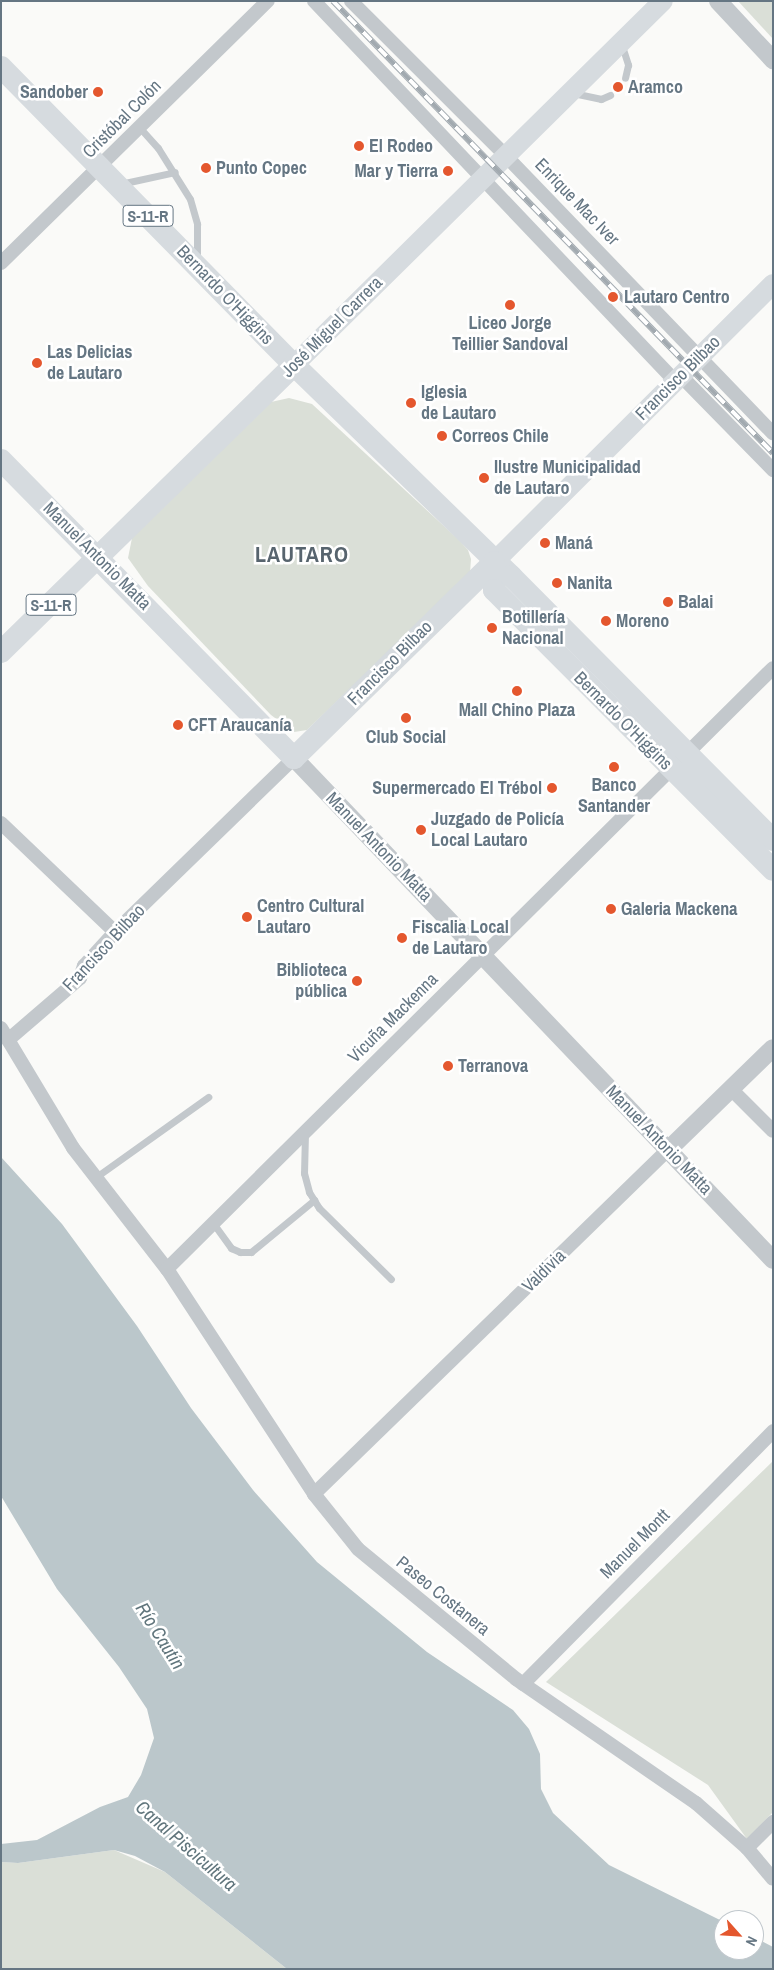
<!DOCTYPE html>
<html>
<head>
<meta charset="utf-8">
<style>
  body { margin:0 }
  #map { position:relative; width:774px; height:1970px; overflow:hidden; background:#fafaf8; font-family:"Archivo Narrow",sans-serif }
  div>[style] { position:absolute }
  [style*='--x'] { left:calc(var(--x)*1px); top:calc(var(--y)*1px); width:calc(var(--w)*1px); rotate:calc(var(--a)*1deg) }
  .green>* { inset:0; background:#dadfd7 }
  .water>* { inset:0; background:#bbc7cb }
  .service>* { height:7px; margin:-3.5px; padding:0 3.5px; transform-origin:3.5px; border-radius:3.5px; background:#c3c8cc }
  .minor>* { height:14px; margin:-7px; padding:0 7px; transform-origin:7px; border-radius:7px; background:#c3c8cc }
  .tertiary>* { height:18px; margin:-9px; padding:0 9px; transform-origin:9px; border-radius:9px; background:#c3c8cc }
  .secondary>* { height:20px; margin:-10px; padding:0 10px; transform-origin:10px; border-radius:10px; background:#d6dbdf }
  .primary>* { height:22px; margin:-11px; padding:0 11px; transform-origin:11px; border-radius:11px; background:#d6dbdf }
  .rail>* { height:5.5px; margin-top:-2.75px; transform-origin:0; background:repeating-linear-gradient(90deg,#fff 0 11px,#a2aab0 0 22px); box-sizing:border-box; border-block:1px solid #a2aab0 }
  .dots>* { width:14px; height:14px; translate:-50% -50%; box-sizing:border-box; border:2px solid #fff; border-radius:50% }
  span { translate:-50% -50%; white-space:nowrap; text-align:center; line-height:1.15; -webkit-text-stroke:5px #fff; paint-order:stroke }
  .shield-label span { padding:1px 4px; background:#fff; border:1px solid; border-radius:4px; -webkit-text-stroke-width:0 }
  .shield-label { font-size:16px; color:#657683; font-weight:700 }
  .poi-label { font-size:18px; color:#657683; font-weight:700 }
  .left { translate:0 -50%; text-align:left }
  .right { translate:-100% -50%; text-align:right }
  .street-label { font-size:18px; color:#657683 }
  .water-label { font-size:19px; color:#60757c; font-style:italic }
  .district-label { font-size:22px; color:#57646e; font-weight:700; letter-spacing:1px }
  .frame { position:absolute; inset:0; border:2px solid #657683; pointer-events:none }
  .north { position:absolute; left:714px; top:1910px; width:50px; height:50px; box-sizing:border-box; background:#fff; border:1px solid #c1c8cd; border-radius:50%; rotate:116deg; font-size:14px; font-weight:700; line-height:20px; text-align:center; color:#657683 }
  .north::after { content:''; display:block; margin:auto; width:18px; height:22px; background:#e4572e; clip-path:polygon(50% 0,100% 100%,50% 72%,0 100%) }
</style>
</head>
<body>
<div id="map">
  <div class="green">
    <div style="clip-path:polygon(738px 1px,773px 1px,773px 39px)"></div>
    <div style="clip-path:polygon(289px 398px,312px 404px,459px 540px,468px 550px,471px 559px,470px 573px,307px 730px,294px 732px,271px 715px,148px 586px,128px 558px,132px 538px,271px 402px)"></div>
    <div style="clip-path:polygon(773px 1461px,773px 1812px,747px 1839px,708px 1785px,546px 1682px)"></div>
    <div style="clip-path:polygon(114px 1850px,165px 1872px,287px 1969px,1px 1969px,1px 1862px,18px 1863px)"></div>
  </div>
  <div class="water">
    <div style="clip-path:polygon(1px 1157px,62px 1224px,137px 1326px,191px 1408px,253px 1490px,317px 1562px,427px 1652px,513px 1710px,529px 1729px,540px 1754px,541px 1789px,553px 1813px,609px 1865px,724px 1922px,724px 1950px,754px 1950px,754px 1937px,773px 1947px,773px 1969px,287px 1969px,165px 1872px,135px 1856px,114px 1850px,18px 1863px,1px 1862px,1px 1844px,37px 1840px,100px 1807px,128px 1797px,141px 1775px,154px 1738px,147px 1709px,119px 1667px,57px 1589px,1px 1496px)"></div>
  </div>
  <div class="service">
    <div style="--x:622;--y:46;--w:20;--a:72"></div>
    <div style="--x:628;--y:65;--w:13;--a:103"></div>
    <div style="--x:573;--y:93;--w:29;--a:12"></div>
    <div style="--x:601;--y:99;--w:10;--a:-24"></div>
    <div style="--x:140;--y:128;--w:27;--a:48"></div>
    <div style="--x:158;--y:148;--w:60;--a:57.9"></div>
    <div style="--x:190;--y:199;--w:26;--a:74"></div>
    <div style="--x:197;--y:224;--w:36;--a:90"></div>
    <div style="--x:120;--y:184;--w:56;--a:-12.3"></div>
    <div style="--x:305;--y:1133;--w:40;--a:91.4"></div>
    <div style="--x:304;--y:1173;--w:20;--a:75"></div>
    <div style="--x:309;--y:1192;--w:19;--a:58"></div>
    <div style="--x:319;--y:1208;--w:101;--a:44.6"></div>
    <div style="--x:96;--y:1177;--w:138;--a:-35.5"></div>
    <div style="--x:213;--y:1223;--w:31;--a:54"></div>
    <div style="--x:231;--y:1248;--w:10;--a:24"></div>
    <div style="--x:240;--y:1252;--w:11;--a:0"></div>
    <div style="--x:251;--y:1252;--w:82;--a:-39.5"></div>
  </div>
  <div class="minor">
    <div style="--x:314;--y:1;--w:524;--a:46.47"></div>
    <div style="--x:351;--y:1;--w:219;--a:45"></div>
    <div style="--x:506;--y:156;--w:385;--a:46.1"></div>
    <div style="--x:1;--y:263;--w:374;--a:-44.5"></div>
    <div style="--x:681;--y:376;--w:132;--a:45.6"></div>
    <div style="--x:1;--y:823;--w:158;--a:43.7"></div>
    <div style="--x:1;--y:1028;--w:140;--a:59"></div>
    <div style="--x:73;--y:1148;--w:153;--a:52.2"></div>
    <div style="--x:167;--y:1269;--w:269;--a:56.8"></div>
    <div style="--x:314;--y:1494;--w:70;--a:51.3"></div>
    <div style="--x:358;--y:1549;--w:205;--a:39.4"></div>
    <div style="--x:516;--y:1679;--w:219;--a:34.6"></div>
    <div style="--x:696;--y:1803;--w:68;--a:41.4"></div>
    <div style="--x:747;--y:1848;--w:40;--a:50"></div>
    <div style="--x:8;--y:1040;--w:95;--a:-40.7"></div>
    <div style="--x:80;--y:978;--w:13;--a:-72"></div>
    <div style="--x:84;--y:966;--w:46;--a:-47.6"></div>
    <div style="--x:115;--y:932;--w:250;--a:-44.2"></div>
    <div style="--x:731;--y:1089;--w:59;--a:45"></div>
    <div style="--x:167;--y:1269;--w:853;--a:-44.76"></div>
    <div style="--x:314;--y:1494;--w:494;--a:-44.2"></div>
    <div style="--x:523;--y:1684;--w:356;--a:-45.3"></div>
    <div style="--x:747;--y:1848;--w:37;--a:-45"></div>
  </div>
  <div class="tertiary">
    <div style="--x:718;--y:1;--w:81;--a:47"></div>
    <div style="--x:294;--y:758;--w:694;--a:46.34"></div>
    <div style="--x:668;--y:1150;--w:146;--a:-44.2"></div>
  </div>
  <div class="secondary">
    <div style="--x:294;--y:365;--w:518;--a:-44.61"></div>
    <div style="--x:494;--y:562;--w:394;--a:-44.9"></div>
  </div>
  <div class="primary">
    <div style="--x:1;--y:67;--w:418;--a:45.5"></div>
    <div style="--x:294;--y:365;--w:303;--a:44.2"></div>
    <div style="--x:511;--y:576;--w:372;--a:45.2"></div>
    <div style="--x:1;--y:460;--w:418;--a:45.5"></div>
    <div style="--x:294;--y:758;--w:280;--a:-44.4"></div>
    <div style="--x:494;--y:562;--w:28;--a:90"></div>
    <div style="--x:494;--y:590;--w:395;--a:45.1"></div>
    <div style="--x:1;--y:652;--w:410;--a:-44.4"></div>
  </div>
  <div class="rail">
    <div style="--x:333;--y:1;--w:631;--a:45.77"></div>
  </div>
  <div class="dots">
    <div style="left:618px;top:87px;background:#e4572e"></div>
    <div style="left:98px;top:92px;background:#e4572e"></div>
    <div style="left:359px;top:146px;background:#e4572e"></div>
    <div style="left:206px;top:168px;background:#e4572e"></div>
    <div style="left:448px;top:171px;background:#e4572e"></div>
    <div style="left:613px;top:297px;background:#e4572e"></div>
    <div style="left:510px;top:305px;background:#e4572e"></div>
    <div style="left:37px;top:363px;background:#e4572e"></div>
    <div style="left:411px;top:403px;background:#e4572e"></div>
    <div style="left:442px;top:436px;background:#e4572e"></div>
    <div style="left:484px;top:478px;background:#e4572e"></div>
    <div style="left:545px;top:543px;background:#e4572e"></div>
    <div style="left:557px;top:583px;background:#e4572e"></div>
    <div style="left:668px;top:602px;background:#e4572e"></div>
    <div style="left:606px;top:621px;background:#e4572e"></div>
    <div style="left:492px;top:628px;background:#e4572e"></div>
    <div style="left:517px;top:691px;background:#e4572e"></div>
    <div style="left:406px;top:718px;background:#e4572e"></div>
    <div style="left:178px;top:725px;background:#e4572e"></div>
    <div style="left:614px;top:767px;background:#e4572e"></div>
    <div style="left:552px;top:788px;background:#e4572e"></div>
    <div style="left:421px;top:830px;background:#e4572e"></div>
    <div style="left:611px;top:909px;background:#e4572e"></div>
    <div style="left:247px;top:917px;background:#e4572e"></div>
    <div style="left:402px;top:938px;background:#e4572e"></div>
    <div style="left:357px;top:981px;background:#e4572e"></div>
    <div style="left:448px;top:1066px;background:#e4572e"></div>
  </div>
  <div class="shield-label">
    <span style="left:148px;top:216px">S-11-R</span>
    <span style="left:51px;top:605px">S-11-R</span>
  </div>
  <div class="poi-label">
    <span class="left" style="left:628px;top:87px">Aramco</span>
    <span class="right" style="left:88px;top:92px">Sandober</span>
    <span class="left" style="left:369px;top:146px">El Rodeo</span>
    <span class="left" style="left:216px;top:168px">Punto Copec</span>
    <span class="right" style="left:438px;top:171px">Mar y Tierra</span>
    <span class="left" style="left:624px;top:297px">Lautaro Centro</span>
    <span style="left:510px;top:334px">Liceo Jorge<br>Teillier Sandoval</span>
    <span class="left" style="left:47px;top:363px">Las Delicias<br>de Lautaro</span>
    <span class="left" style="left:421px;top:403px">Iglesia<br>de Lautaro</span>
    <span class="left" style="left:452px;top:436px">Correos Chile</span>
    <span class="left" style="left:494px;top:478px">Ilustre Municipalidad<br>de Lautaro</span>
    <span class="left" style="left:555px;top:543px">Maná</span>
    <span class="left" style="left:567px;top:583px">Nanita</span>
    <span class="left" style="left:678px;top:602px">Balai</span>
    <span class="left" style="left:502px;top:628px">Botillería<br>Nacional</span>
    <span class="left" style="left:616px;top:621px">Moreno</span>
    <span style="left:517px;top:710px">Mall Chino Plaza</span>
    <span class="left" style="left:188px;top:725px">CFT Araucanía</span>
    <span style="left:406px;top:737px">Club Social</span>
    <span style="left:614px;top:796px">Banco<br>Santander</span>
    <span class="right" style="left:542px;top:788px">Supermercado El Trébol</span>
    <span class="left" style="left:431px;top:830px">Juzgado de Policía<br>Local Lautaro</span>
    <span class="left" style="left:257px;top:917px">Centro Cultural<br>Lautaro</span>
    <span class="left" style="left:621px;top:909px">Galeria Mackena</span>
    <span class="left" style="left:412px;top:938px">Fiscalia Local<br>de Lautaro</span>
    <span class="right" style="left:347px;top:981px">Biblioteca<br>pública</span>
    <span class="left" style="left:458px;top:1066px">Terranova</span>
  </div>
  <div class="street-label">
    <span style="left:122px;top:119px;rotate:-45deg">Cristóbal Colón</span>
    <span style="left:577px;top:202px;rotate:46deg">Enrique Mac Iver</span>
    <span style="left:225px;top:295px;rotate:46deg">Bernardo O'Higgins</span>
    <span style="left:332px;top:327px;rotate:-45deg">José Miguel Carrera</span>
    <span style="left:678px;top:378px;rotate:-45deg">Francisco Bilbao</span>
    <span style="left:97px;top:556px;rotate:45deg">Manuel Antonio Matta</span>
    <span style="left:390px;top:663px;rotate:-45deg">Francisco Bilbao</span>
    <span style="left:623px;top:721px;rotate:45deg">Bernardo O'Higgins</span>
    <span style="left:379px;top:847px;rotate:46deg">Manuel Antonio Matta</span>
    <span style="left:104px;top:948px;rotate:-47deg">Francisco Bilbao</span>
    <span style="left:393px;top:1018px;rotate:-45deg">Vicuña Mackenna</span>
    <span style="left:659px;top:1140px;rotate:46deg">Manuel Antonio Matta</span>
    <span style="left:544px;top:1271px;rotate:-44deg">Valdivia</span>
    <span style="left:635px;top:1544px;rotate:-45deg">Manuel Montt</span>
    <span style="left:443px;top:1596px;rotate:39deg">Paseo Costanera</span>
  </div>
  <div class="water-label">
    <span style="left:160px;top:1636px;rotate:58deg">Río Cautín</span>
    <span style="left:186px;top:1846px;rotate:41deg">Canal Piscicultura</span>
  </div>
  <div class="district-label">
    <span style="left:302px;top:555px">LAUTARO</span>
  </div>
  <div class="frame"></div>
  <div class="north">N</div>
</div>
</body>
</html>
